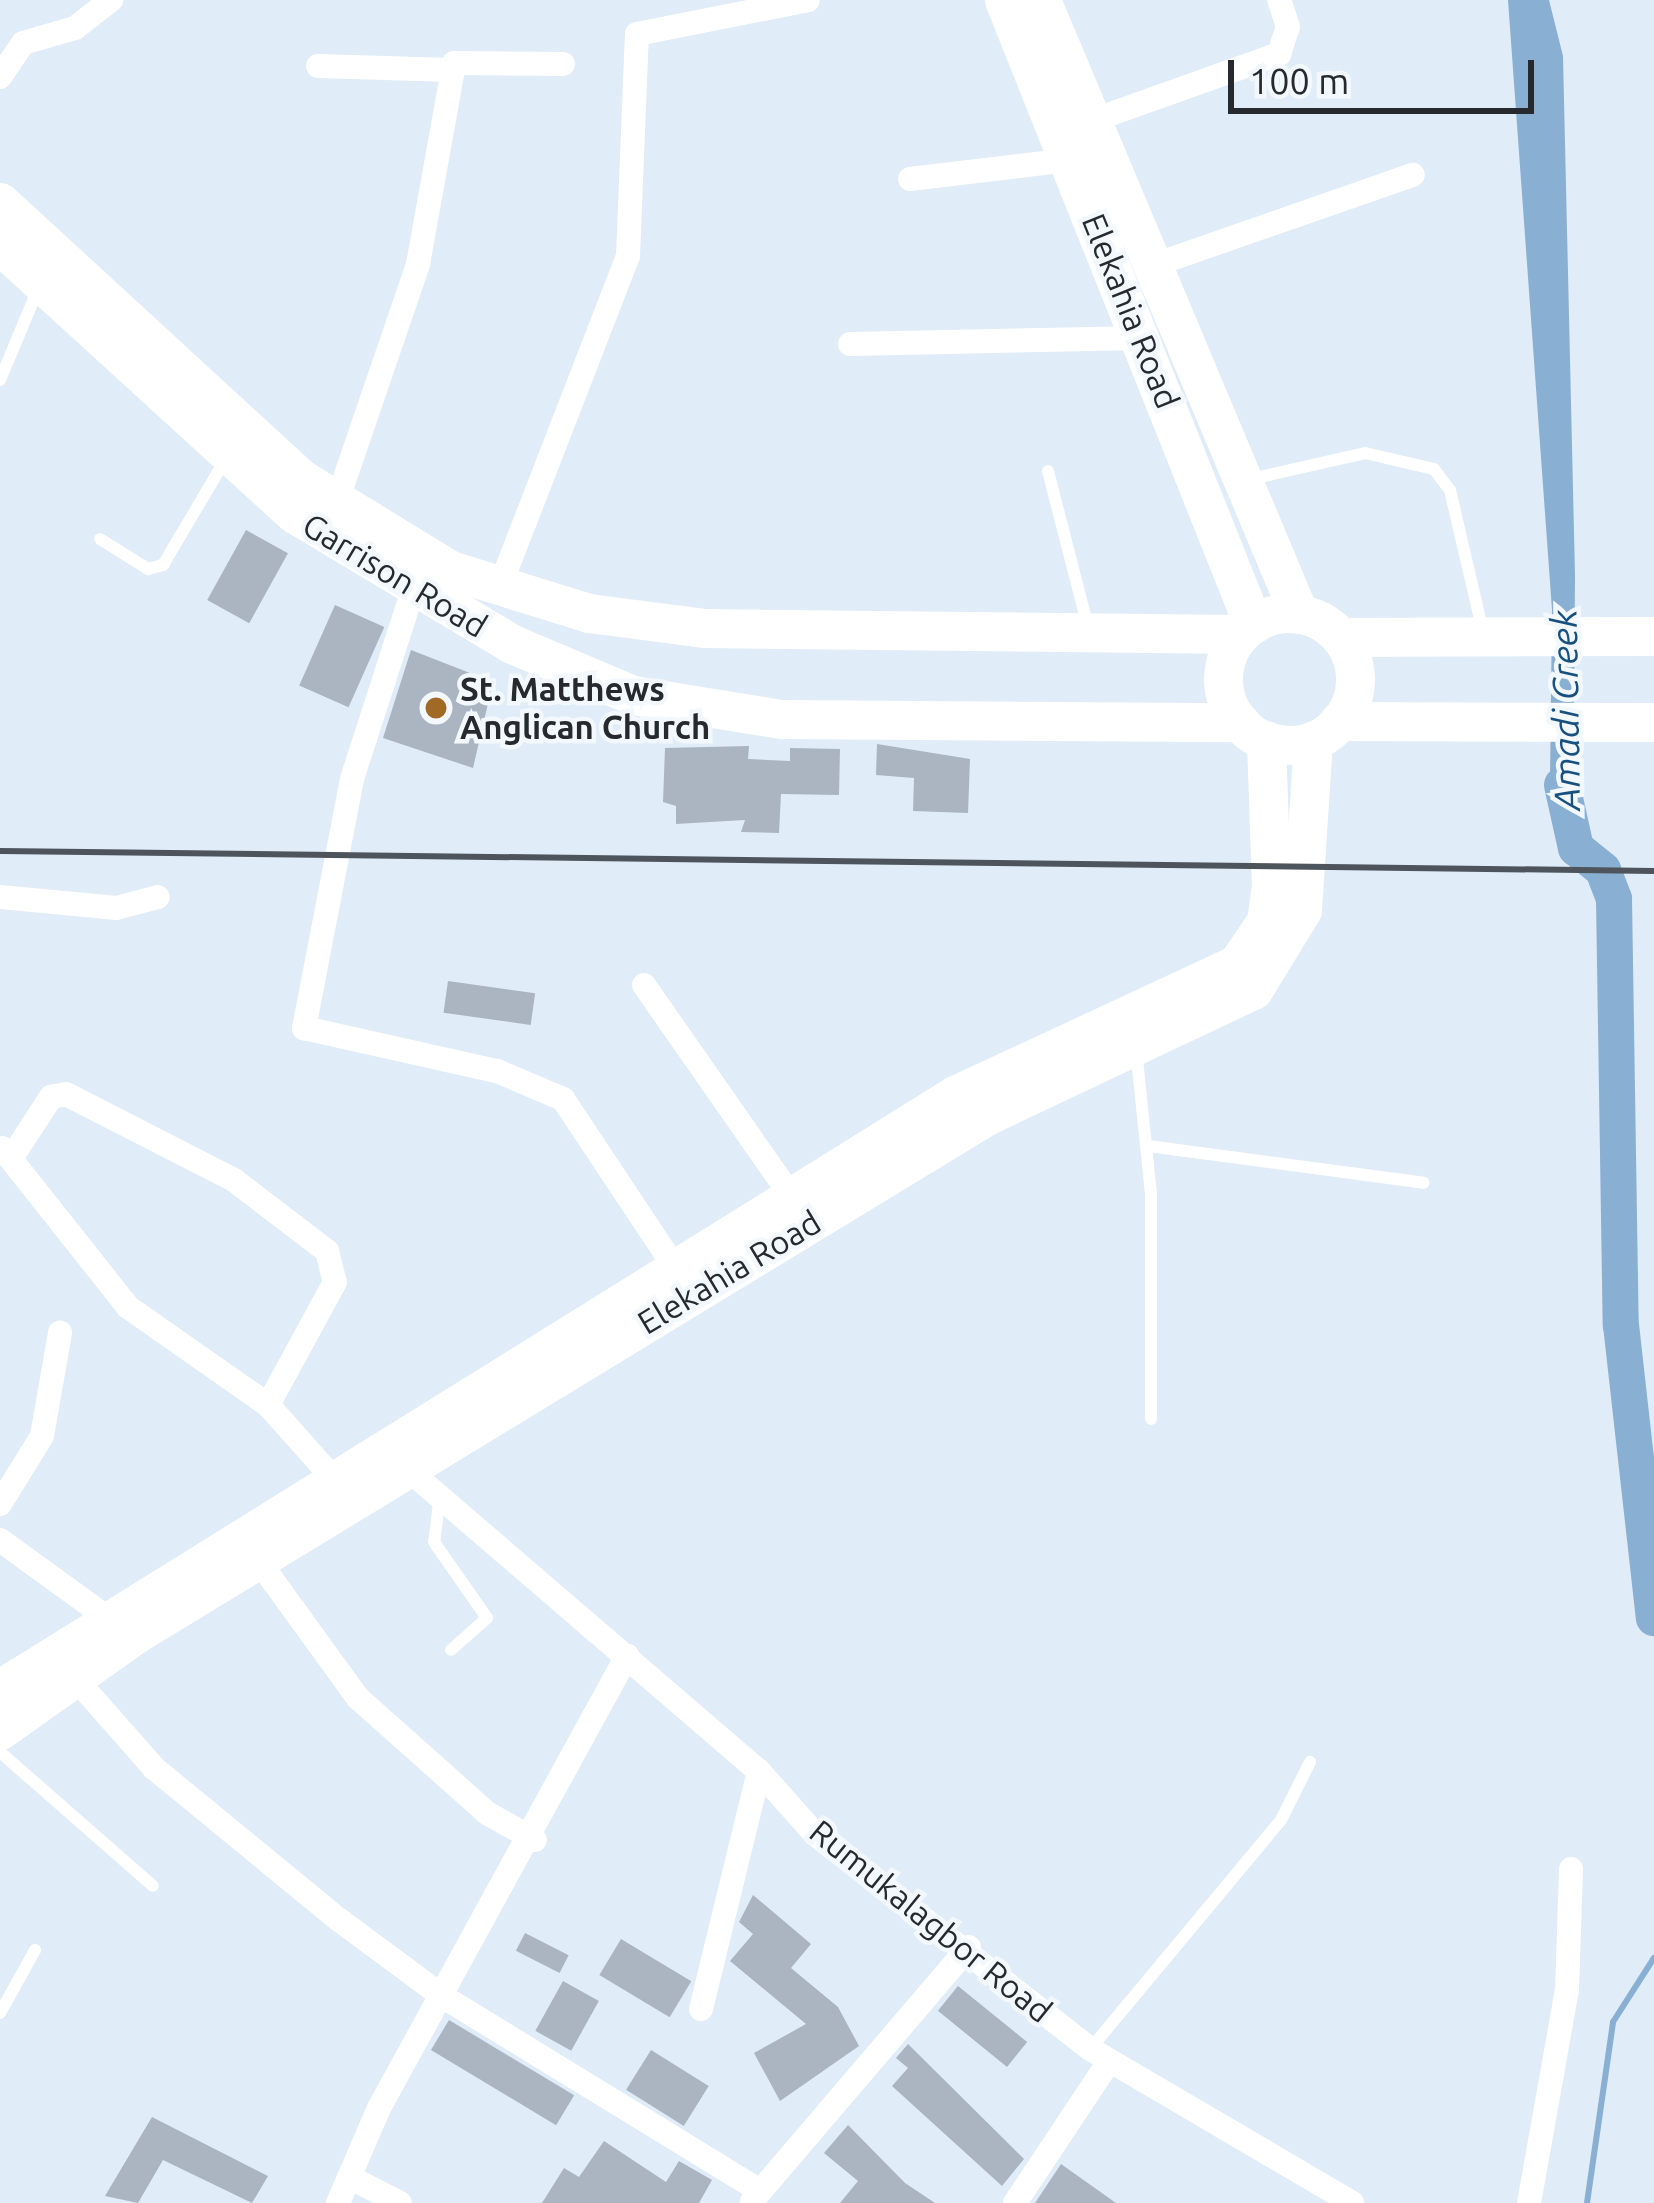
<!DOCTYPE html>
<html>
<head>
<meta charset="utf-8">
<style>
  body { margin:0 }
  #map { position:relative; width:1654px; height:2203px; overflow:hidden; background:#e0ecf8; font-family:Ubuntu,sans-serif }
  div>[style] { position:absolute }
  [style*='--x'] { left:calc(var(--x)*1px); top:calc(var(--y)*1px); width:calc(var(--w)*1px); rotate:calc(var(--a)*1deg) }
  .water>* { inset:0; background:#89afd2 }
  .stream>* { height:6px; margin:-3px; padding:0 3px; transform-origin:3px; border-radius:3px; background:#89afd2 }
  .river>* { height:36px; margin:-18px; padding:0 18px; transform-origin:18px; border-radius:18px; background:#89afd2 }
  .building>* { inset:0; background:#aab5c1; transform-origin:0 0 }
  .service>* { height:12px; margin:-6px; padding:0 6px; transform-origin:6px; border-radius:6px; background:#fff }
  .minor>* { height:24px; margin:-12px; padding:0 12px; transform-origin:12px; border-radius:12px; background:#fff }
  .primary>* { height:39px; margin:-19.5px; padding:0 19.5px; transform-origin:19.5px; border-radius:19.5px; background:#fff }
  .primary>.ring { margin:-19.5px; padding:0; box-sizing:content-box; background:none; border:39px solid #fff; border-radius:50% }
  .rail>* { height:6px; margin:-3px; padding:0 3px; transform-origin:3px; border-radius:3px; background:#4e545b }
  .dots>* { width:33px; height:33px; translate:-50% -50%; box-sizing:border-box; border:6px solid #f3f8fd; border-radius:50% }
  span { translate:-50% -50%; white-space:nowrap; text-align:center; line-height:1.15; -webkit-text-stroke:9px #f3f8fd; paint-order:stroke }
  .street-label { font-size:33px; color:#262a2f }
  .poi-label { font-size:33px; color:#262a2f; font-weight:700 }
  .left { translate:0 -50%; text-align:left }
  .water-label { font-size:36px; color:#18507f; font-style:italic }
  .scale { position:absolute; left:1228px; top:60px; width:306px; height:54px; box-sizing:border-box; border:6px solid #262a2f; border-top:0; padding-left:15px; font-size:36px; line-height:42px; white-space:nowrap; color:#262a2f; -webkit-text-stroke:9px #f3f8fd; paint-order:stroke }
</style>
</head>
<body>
<div id="map">
  <div class="water">
    <div style="clip-path:polygon(1508px 0,1549px 0,1563px 56px,1575px 576px,1573px 832px,1564px 833px,1550px 780px,1552px 610px)"></div>
  </div>
  <div class="stream">
    <div style="--x:1587;--y:2203;--w:183;--a:-81.8"></div>
    <div style="--x:1613;--y:2022;--w:76;--a:-57.4"></div>
  </div>
  <div class="river">
    <div style="--x:1562;--y:785;--w:65;--a:77.5"></div>
    <div style="--x:1576;--y:848;--w:35;--a:39"></div>
    <div style="--x:1603;--y:870;--w:31;--a:69"></div>
    <div style="--x:1614;--y:899;--w:426;--a:89.1"></div>
    <div style="--x:1621;--y:1325;--w:295;--a:83.6"></div>
  </div>
  <div class="building">
    <div style="left:246px;top:530px;width:48px;height:80px;rotate:29deg"></div>
    <div style="left:335px;top:605px;width:54px;height:88px;rotate:24deg"></div>
    <div style="clip-path:polygon(411px 650px,493px 682px,473px 768px,383px 738px)"></div>
    <div style="clip-path:polygon(877px 744px,970px 759px,968px 813px,913px 811px,914px 778px,876px 775px)"></div>
    <div style="clip-path:polygon(749px 746px,748px 759px,790px 761px,790px 748px,840px 749px,839px 795px,781px 794px,779px 833px,741px 832px,745px 820px,676px 824px,676px 806px,663px 802px,665px 748px)"></div>
    <div style="left:448px;top:981px;width:88px;height:32px;rotate:8deg"></div>
    <div style="clip-path:polygon(753px 1895px,811px 1944px,791px 1968px,838px 2007px,859px 2046px,780px 2101px,754px 2053px,806px 2024px,730px 1961px,753px 1934px,739px 1922px)"></div>
    <div style="left:525px;top:1933px;width:49px;height:20px;rotate:27deg"></div>
    <div style="left:621px;top:1939px;width:82px;height:42px;rotate:31deg"></div>
    <div style="left:563px;top:1981px;width:41px;height:57px;rotate:29deg"></div>
    <div style="left:958px;top:1986px;width:89px;height:32px;rotate:39deg"></div>
    <div style="left:449px;top:2020px;width:146px;height:35px;rotate:31deg"></div>
    <div style="clip-path:polygon(908px 2044px,1024px 2159px,1002px 2186px,892px 2086px,908px 2068px,896px 2058px)"></div>
    <div style="left:651px;top:2050px;width:68px;height:47px;rotate:32deg"></div>
    <div style="clip-path:polygon(152px 2117px,268px 2176px,252px 2203px,163px 2160px,138px 2203px,105px 2196px)"></div>
    <div style="clip-path:polygon(848px 2125px,905px 2183px,935px 2203px,840px 2203px,858px 2181px,824px 2153px)"></div>
    <div style="clip-path:polygon(604px 2141px,666px 2182px,679px 2161px,712px 2180px,699px 2203px,542px 2203px,564px 2168px,579px 2177px)"></div>
    <div style="clip-path:polygon(1061px 2164px,1116px 2203px,1035px 2203px)"></div>
  </div>
  <div class="service">
    <div style="--x:0;--y:380;--w:99;--a:-67.3"></div>
    <div style="--x:1048;--y:471;--w:161;--a:75.6"></div>
    <div style="--x:1251;--y:479;--w:117;--a:-12.8"></div>
    <div style="--x:1365;--y:453;--w:71;--a:13.1"></div>
    <div style="--x:1434;--y:469;--w:26;--a:53"></div>
    <div style="--x:1450;--y:490;--w:142;--a:76.9"></div>
    <div style="--x:100;--y:539;--w:57;--a:32"></div>
    <div style="--x:148;--y:569;--w:16;--a:-15"></div>
    <div style="--x:163;--y:565;--w:122;--a:-59.4"></div>
    <div style="--x:1136;--y:1049;--w:146;--a:84.1"></div>
    <div style="--x:1151;--y:1194;--w:225;--a:90"></div>
    <div style="--x:1148;--y:1146;--w:278;--a:7.6"></div>
    <div style="--x:439;--y:1503;--w:39;--a:97"></div>
    <div style="--x:434;--y:1542;--w:93;--a:55.1"></div>
    <div style="--x:487;--y:1618;--w:48;--a:138.4"></div>
    <div style="--x:0;--y:1752;--w:203;--a:41.2"></div>
    <div style="--x:0;--y:2013;--w:72;--a:-60.9"></div>
    <div style="--x:1091;--y:2048;--w:297;--a:-50.2"></div>
    <div style="--x:1281;--y:1820;--w:65;--a:-63.4"></div>
  </div>
  <div class="minor">
    <div style="--x:318;--y:66;--w:133;--a:1.7"></div>
    <div style="--x:0;--y:77;--w:41;--a:-55.9"></div>
    <div style="--x:23;--y:43;--w:54;--a:-16.1"></div>
    <div style="--x:75;--y:28;--w:46;--a:-37.9"></div>
    <div style="--x:1091;--y:121;--w:200;--a:-19.6"></div>
    <div style="--x:1279;--y:54;--w:28;--a:-72"></div>
    <div style="--x:1288;--y:27;--w:28;--a:-108"></div>
    <div style="--x:910;--y:179;--w:161;--a:-6.8"></div>
    <div style="--x:1154;--y:265;--w:274;--a:-19.2"></div>
    <div style="--x:850;--y:344;--w:292;--a:-1.2"></div>
    <div style="--x:336;--y:504;--w:254;--a:-71.1"></div>
    <div style="--x:418;--y:264;--w:204;--a:-79.8"></div>
    <div style="--x:454;--y:63;--w:109;--a:0.5"></div>
    <div style="--x:500;--y:586;--w:354;--a:-68.8"></div>
    <div style="--x:628;--y:256;--w:222;--a:-87.7"></div>
    <div style="--x:637;--y:34;--w:174;--a:-11.2"></div>
    <div style="--x:413;--y:590;--w:199;--a:107.9"></div>
    <div style="--x:352;--y:779;--w:254;--a:100.9"></div>
    <div style="--x:304;--y:1028;--w:198;--a:12.6"></div>
    <div style="--x:497;--y:1071;--w:72;--a:23"></div>
    <div style="--x:563;--y:1099;--w:204;--a:56.4"></div>
    <div style="--x:0;--y:897;--w:117;--a:5.4"></div>
    <div style="--x:116;--y:908;--w:43;--a:-14.7"></div>
    <div style="--x:644;--y:985;--w:257;--a:55.1"></div>
    <div style="--x:2;--y:1148;--w:203;--a:51.6"></div>
    <div style="--x:128;--y:1307;--w:171;--a:35"></div>
    <div style="--x:268;--y:1405;--w:111;--a:48.3"></div>
    <div style="--x:12;--y:1157;--w:72;--a:-57"></div>
    <div style="--x:51;--y:1097;--w:15;--a:-11"></div>
    <div style="--x:66;--y:1094;--w:189;--a:27.1"></div>
    <div style="--x:234;--y:1180;--w:117;--a:37.4"></div>
    <div style="--x:327;--y:1251;--w:32;--a:76"></div>
    <div style="--x:335;--y:1282;--w:140;--a:118.6"></div>
    <div style="--x:397;--y:1460;--w:477;--a:40.7"></div>
    <div style="--x:759;--y:1771;--w:84;--a:48.4"></div>
    <div style="--x:815;--y:1834;--w:349;--a:38"></div>
    <div style="--x:1090;--y:2049;--w:304;--a:30.4"></div>
    <div style="--x:0;--y:1504;--w:80;--a:-58.3"></div>
    <div style="--x:42;--y:1436;--w:105;--a:-80.1"></div>
    <div style="--x:0;--y:1540;--w:130;--a:35.9"></div>
    <div style="--x:258;--y:1560;--w:170;--a:54.1"></div>
    <div style="--x:358;--y:1698;--w:173;--a:41.7"></div>
    <div style="--x:487;--y:1813;--w:55;--a:29.4"></div>
    <div style="--x:73;--y:1676;--w:123;--a:48.6"></div>
    <div style="--x:154;--y:1768;--w:238;--a:39.4"></div>
    <div style="--x:338;--y:1919;--w:129;--a:36.5"></div>
    <div style="--x:442;--y:1996;--w:372;--a:31.5"></div>
    <div style="--x:701;--y:2009;--w:245;--a:-76.3"></div>
    <div style="--x:349;--y:2177;--w:57;--a:27"></div>
    <div style="--x:752;--y:2201;--w:334;--a:-49.5"></div>
    <div style="--x:338;--y:2203;--w:103;--a:-66.7"></div>
    <div style="--x:379;--y:2108;--w:516;--a:-61.25"></div>
    <div style="--x:1015;--y:2203;--w:168;--a:-56.4"></div>
    <div style="--x:1529;--y:2203;--w:216;--a:-79.9"></div>
    <div style="--x:1567;--y:1990;--w:121;--a:-88.1"></div>
  </div>
  <div class="primary">
    <div style="--x:1004;--y:0;--w:672;--a:68.25"></div>
    <div style="--x:1041;--y:0;--w:666;--a:67.21"></div>
    <div style="--x:0;--y:202;--w:408;--a:42.6"></div>
    <div style="--x:300;--y:478;--w:176;--a:31.5"></div>
    <div style="--x:450;--y:570;--w:145;--a:17.2"></div>
    <div style="--x:589;--y:613;--w:117;--a:7.4"></div>
    <div style="--x:705;--y:628;--w:535;--a:0.64"></div>
    <div style="--x:0;--y:245;--w:399;--a:42.4"></div>
    <div style="--x:295;--y:514;--w:253;--a:30.9"></div>
    <div style="--x:512;--y:644;--w:131;--a:22.9"></div>
    <div style="--x:633;--y:695;--w:151;--a:9.2"></div>
    <div style="--x:782;--y:719;--w:458;--a:0.4"></div>
    <div class="ring" style="left:1223px;top:613px;width:93px;height:93px"></div>
    <div style="--x:1340;--y:637;--w:314;--a:-0.2"></div>
    <div style="--x:1339;--y:721;--w:315;--a:0.2"></div>
    <div style="--x:0;--y:1689;--w:1125;--a:-31.88"></div>
    <div style="--x:955;--y:1095;--w:311;--a:-24.9"></div>
    <div style="--x:1237;--y:964;--w:52;--a:-56"></div>
    <div style="--x:1266;--y:921;--w:35;--a:-82"></div>
    <div style="--x:1271;--y:886;--w:146;--a:-92"></div>
    <div style="--x:0;--y:1730;--w:168;--a:-35.3"></div>
    <div style="--x:137;--y:1633;--w:994;--a:-31.34"></div>
    <div style="--x:986;--y:1116;--w:295;--a:-25.3"></div>
    <div style="--x:1253;--y:990;--w:94;--a:-58.5"></div>
    <div style="--x:1302;--y:910;--w:170;--a:-86.3"></div>
  </div>
  <div class="rail">
    <div style="--x:0;--y:851;--w:1654;--a:0.69"></div>
  </div>
  <div class="dots">
    <div style="left:436px;top:708px;background:#a06925"></div>
  </div>
  <div class="street-label">
    <span style="left:1131px;top:311px;rotate:68deg">Elekahia Road</span>
    <span style="left:395px;top:575px;rotate:31deg">Garrison Road</span>
    <span style="left:729px;top:1272px;rotate:-31deg">Elekahia Road</span>
    <span style="left:931px;top:1921px;rotate:39deg">Rumukalagbor Road</span>
  </div>
  <div class="poi-label">
    <span class="left" style="left:460px;top:708px">St. Matthews<br>Anglican Church</span>
  </div>
  <div class="water-label">
    <span style="left:1565px;top:710px;rotate:-91deg">Amadi Creek</span>
  </div>
  <div class="scale">100 m</div>
</div>
</body>
</html>
